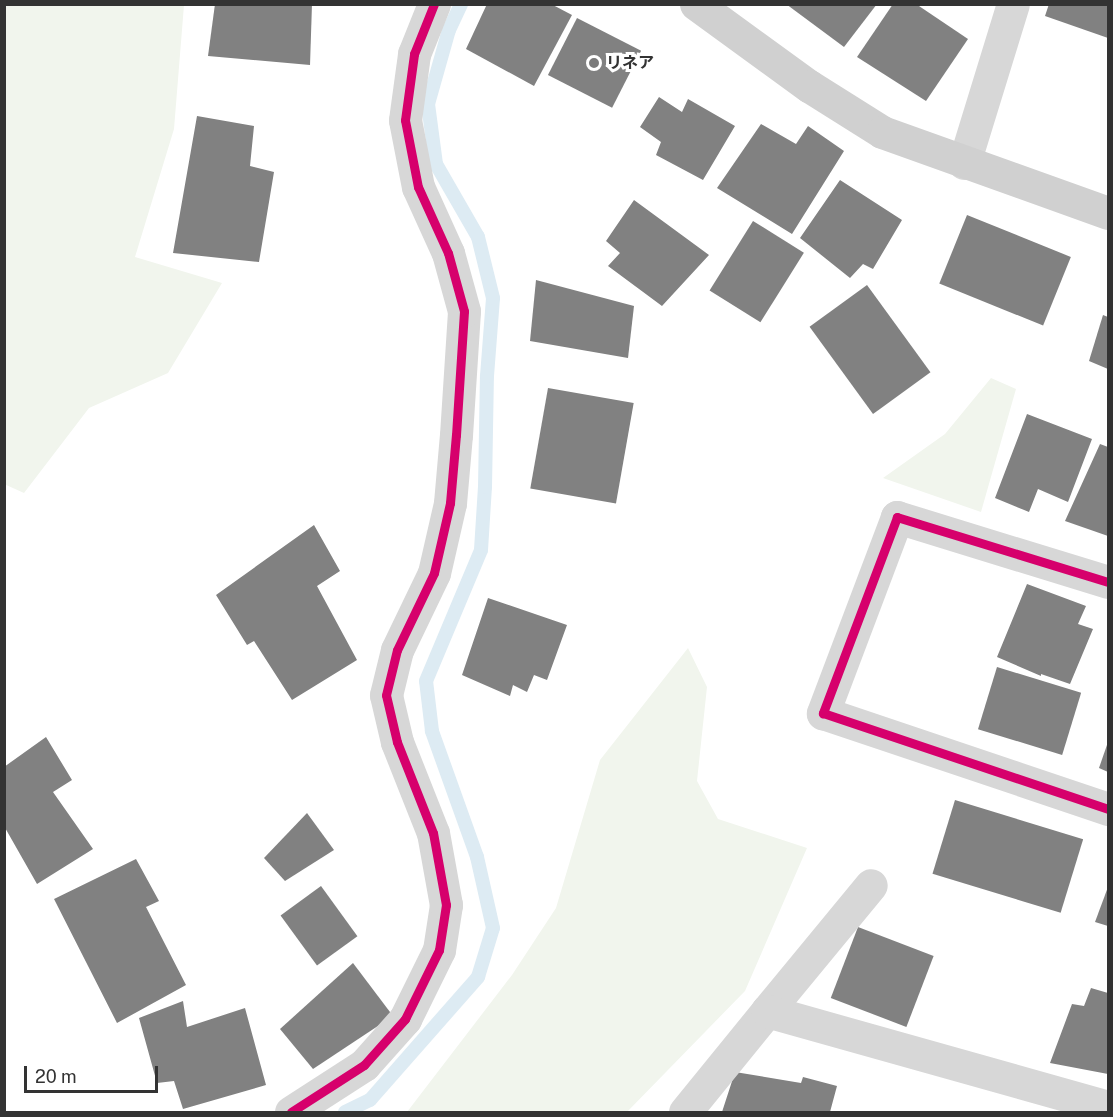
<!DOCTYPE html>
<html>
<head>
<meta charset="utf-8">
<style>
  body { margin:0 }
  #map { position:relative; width:1113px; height:1117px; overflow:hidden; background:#fff; font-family:"Public Sans","Noto Sans JP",sans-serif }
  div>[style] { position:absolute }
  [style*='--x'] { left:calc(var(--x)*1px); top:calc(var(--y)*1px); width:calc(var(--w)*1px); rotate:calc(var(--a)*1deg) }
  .green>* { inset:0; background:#f1f5ed }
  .stream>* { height:14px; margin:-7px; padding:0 7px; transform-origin:7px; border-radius:7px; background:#ddebf3 }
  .building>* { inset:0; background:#818181; transform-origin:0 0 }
  .street>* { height:33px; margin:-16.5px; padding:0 16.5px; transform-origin:16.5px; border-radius:16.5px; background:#d7d7d7 }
  .secondary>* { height:33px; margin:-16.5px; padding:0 16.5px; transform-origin:16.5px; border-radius:16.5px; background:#d0d0d0 }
  .cycleway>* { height:9px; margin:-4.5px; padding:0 4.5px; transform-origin:4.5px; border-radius:4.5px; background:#d6006c }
  .dots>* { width:16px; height:16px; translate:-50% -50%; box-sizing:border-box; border:3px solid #fff; border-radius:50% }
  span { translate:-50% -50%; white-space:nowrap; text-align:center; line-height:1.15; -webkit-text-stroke:6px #fff; paint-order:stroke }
  .poi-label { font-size:16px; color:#333; font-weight:700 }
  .left { translate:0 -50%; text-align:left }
  .frame { position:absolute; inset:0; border:6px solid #333; pointer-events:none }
  .scale { position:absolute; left:24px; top:1066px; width:134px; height:27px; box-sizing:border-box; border:3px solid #333; border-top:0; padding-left:8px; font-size:18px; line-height:21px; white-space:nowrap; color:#333; -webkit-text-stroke:4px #fff; paint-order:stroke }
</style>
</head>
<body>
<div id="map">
  <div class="green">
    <div style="clip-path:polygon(5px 4px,184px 5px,174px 129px,135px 257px,222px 283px,168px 373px,89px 408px,24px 493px,4px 484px)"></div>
    <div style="clip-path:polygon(991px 378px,1016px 389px,981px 512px,883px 478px,945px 434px)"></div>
    <div style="clip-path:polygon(688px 648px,707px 687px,697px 781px,718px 819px,807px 848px,745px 991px,627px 1112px,407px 1112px,512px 975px,556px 908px,600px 760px)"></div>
  </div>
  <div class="stream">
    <div style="--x:345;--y:1112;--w:28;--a:-26"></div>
    <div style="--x:370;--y:1100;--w:164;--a:-48.7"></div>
    <div style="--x:478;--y:977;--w:51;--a:-73"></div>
    <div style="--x:493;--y:928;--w:73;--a:-102.7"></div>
    <div style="--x:477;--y:857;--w:134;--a:-109.7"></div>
    <div style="--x:432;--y:731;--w:50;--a:-96.8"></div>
    <div style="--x:426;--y:681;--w:142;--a:-67.2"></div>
    <div style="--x:481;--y:550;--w:63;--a:-86.4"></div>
    <div style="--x:485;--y:487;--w:111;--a:-89"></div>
    <div style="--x:487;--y:376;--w:78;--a:-85.6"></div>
    <div style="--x:493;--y:298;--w:63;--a:-103.8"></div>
    <div style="--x:478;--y:237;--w:84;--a:-119.9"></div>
    <div style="--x:436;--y:164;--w:61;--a:-97.6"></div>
    <div style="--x:428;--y:104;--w:77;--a:-74.2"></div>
    <div style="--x:449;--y:30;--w:29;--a:-65"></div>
  </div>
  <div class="building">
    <div style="clip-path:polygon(215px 4px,312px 4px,310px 65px,208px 56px)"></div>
    <div style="clip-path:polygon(487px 4px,551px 4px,572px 15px,534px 86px,466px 49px)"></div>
    <div style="clip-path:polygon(786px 4px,877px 4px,844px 47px)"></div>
    <div style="clip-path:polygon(893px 4px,916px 4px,968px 39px,926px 101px,857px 57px)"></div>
    <div style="clip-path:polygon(1049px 4px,1108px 4px,1108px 38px,1045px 16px)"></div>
    <div style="left:577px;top:18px;width:72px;height:64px;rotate:27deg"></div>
    <div style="clip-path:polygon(659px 97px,682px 112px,688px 99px,735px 126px,703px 180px,656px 155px,661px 142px,640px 127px)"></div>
    <div style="clip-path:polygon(197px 116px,254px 126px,250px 166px,274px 172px,259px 262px,173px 253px)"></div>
    <div style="clip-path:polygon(761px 124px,796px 144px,808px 126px,844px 151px,792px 234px,717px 188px)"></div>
    <div style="clip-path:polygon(840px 180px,902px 220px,873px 269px,863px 264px,850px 278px,800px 238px)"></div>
    <div style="clip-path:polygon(634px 200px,709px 255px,662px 306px,608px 266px,620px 253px,606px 241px)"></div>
    <div style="left:967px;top:215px;width:112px;height:74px;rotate:22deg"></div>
    <div style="left:753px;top:221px;width:60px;height:82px;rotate:32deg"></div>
    <div style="clip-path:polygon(536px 280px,634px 306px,628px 358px,530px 341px)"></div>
    <div style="left:867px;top:285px;width:108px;height:71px;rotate:54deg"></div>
    <div style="clip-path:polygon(1103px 315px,1108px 317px,1108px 369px,1089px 361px)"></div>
    <div style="left:548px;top:388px;width:87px;height:102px;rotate:10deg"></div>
    <div style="clip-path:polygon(1027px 414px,1092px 439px,1068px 502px,1038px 489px,1029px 512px,995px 498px)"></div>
    <div style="clip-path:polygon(1100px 444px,1108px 447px,1108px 536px,1065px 521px)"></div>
    <div style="clip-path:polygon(314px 525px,340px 571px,317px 586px,357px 660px,292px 700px,254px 641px,247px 645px,216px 595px)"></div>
    <div style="clip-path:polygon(1027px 584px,1086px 606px,1078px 624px,1093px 629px,1070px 684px,1041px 674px,1041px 676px,997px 657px)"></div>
    <div style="clip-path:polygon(488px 598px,567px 625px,547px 680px,534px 675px,527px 692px,513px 685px,510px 696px,462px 675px)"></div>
    <div style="left:997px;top:667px;width:88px;height:65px;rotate:17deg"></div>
    <div style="clip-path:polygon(46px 737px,72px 780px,53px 792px,93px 849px,37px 884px,4px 826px,4px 767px)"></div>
    <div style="clip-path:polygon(1108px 742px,1108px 772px,1099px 768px)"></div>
    <div style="left:955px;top:800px;width:134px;height:77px;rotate:17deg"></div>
    <div style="clip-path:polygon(307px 813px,334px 850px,285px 881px,264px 858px)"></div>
    <div style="clip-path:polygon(136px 859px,159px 901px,146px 907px,186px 985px,117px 1023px,54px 899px)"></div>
    <div style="left:321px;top:886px;width:62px;height:50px;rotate:54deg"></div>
    <div style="clip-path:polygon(1108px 887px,1108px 926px,1095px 922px)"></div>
    <div style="left:858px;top:927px;width:81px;height:76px;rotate:21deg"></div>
    <div style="clip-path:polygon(353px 963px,393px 1016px,313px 1069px,280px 1029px)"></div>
    <div style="clip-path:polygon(1091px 988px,1108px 993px,1108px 1074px,1050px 1063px,1072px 1004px,1084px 1006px)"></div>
    <div style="clip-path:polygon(183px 1001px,187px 1027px,245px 1008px,266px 1085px,183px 1109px,174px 1081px,157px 1083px,139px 1018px)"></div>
    <div style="clip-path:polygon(735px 1072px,801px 1083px,803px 1077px,837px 1086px,830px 1112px,722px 1112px)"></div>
  </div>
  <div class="street">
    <div style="--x:964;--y:163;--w:166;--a:-72.9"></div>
    <div style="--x:1108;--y:582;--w:221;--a:-162.9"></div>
    <div style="--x:897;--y:517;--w:210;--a:110.7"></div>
    <div style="--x:823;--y:713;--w:301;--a:18.6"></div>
    <div style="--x:767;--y:1011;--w:163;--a:-50.5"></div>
    <div style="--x:291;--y:1112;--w:87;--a:-32.8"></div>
    <div style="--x:364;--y:1065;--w:62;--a:-48.3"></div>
    <div style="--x:405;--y:1019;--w:77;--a:-63.8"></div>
    <div style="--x:439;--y:950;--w:46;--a:-81.2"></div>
    <div style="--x:446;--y:905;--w:73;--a:-100.2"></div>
    <div style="--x:433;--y:833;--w:98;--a:-111.6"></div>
    <div style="--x:397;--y:742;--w:48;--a:-103.2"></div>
    <div style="--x:386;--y:695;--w:46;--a:-76.3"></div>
    <div style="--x:397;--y:650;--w:85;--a:-64.3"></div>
    <div style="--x:434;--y:573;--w:72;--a:-77.1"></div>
    <div style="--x:450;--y:503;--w:68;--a:-85"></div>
    <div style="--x:456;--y:435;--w:124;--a:-86.3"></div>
    <div style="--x:464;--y:311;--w:60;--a:-105.4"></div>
    <div style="--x:448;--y:253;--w:72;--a:-114.4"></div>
    <div style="--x:418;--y:187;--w:68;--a:-101"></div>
    <div style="--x:405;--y:120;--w:67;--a:-82.2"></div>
    <div style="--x:414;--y:54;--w:54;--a:-68.2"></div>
    <div style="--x:685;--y:1112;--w:130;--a:-50.9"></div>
    <div style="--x:767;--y:1011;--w:354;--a:15.7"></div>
  </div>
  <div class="secondary">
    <div style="--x:696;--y:4;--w:140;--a:36"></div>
    <div style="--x:809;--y:86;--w:86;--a:32.2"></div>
    <div style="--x:882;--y:132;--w:240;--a:19.7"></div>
  </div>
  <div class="cycleway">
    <div style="--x:1108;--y:582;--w:221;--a:-162.9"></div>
    <div style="--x:897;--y:517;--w:210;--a:110.7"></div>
    <div style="--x:823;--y:713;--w:301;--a:18.6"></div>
    <div style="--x:291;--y:1112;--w:87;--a:-32.8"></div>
    <div style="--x:364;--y:1065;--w:62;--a:-48.3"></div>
    <div style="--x:405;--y:1019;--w:77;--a:-63.8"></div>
    <div style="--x:439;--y:950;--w:46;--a:-81.2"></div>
    <div style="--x:446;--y:905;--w:73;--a:-100.2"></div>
    <div style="--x:433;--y:833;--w:98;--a:-111.6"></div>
    <div style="--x:397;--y:742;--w:48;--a:-103.2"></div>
    <div style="--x:386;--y:695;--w:46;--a:-76.3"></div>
    <div style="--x:397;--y:650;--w:85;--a:-64.3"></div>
    <div style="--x:434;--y:573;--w:72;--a:-77.1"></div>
    <div style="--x:450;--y:503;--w:68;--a:-85"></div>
    <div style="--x:456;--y:435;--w:124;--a:-86.3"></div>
    <div style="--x:464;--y:311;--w:60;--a:-105.4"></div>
    <div style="--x:448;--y:253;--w:72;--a:-114.4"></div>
    <div style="--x:418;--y:187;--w:68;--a:-101"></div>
    <div style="--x:405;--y:120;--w:67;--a:-82.2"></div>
    <div style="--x:414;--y:54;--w:54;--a:-68.2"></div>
  </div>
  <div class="dots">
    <div style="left:594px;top:63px;background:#7a7a7a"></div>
  </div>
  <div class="poi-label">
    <span class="left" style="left:606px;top:63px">リネア</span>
  </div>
  <div class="frame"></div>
  <div class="scale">20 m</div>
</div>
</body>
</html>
